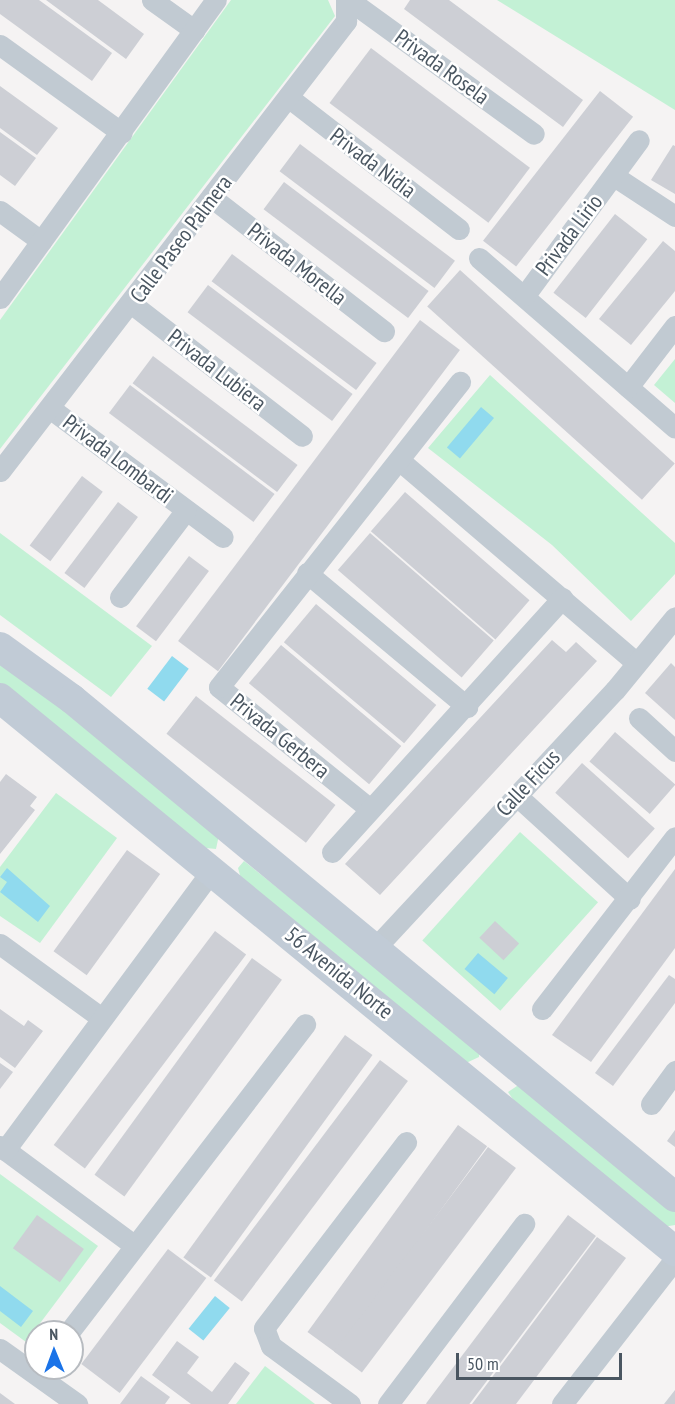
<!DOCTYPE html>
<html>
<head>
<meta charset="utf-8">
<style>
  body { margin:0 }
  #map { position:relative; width:675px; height:1404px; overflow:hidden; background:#f5f3f3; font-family:"PT Sans Narrow",sans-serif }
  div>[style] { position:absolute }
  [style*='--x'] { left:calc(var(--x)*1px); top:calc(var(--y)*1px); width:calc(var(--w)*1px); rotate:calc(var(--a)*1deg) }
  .green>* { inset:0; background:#c3f1d5; transform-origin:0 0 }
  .water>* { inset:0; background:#90daee; transform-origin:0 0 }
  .building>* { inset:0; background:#cdcfd5; transform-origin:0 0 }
  .street>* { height:21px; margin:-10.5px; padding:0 10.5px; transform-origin:10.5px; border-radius:10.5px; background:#c1cad2 }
  .secondary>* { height:30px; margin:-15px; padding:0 15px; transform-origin:15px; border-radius:15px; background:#c1cbd6 }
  span { translate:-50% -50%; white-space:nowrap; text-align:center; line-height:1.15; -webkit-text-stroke:5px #fff; paint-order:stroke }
  .street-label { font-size:22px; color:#4a5661 }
  .north { position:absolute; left:24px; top:1320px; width:60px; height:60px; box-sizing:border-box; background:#fff; border:2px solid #b7bbc0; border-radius:50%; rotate:359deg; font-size:16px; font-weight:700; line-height:24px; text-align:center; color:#4a5661 }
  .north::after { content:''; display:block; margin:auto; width:21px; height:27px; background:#1a73e8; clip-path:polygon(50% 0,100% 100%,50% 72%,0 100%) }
  .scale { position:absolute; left:456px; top:1353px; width:166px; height:27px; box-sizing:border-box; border:3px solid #4a5661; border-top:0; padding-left:8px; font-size:18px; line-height:21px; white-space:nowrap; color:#4a5661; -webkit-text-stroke:4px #fff; paint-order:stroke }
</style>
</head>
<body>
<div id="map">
  <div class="green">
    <div style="clip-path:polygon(231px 0,328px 0,335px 16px,0 449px,0 320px)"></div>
    <div style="clip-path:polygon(497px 0,675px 0,675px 110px)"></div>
    <div style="clip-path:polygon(675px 359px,675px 403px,654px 385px)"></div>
    <div style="clip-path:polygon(490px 375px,675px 543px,675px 574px,631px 621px,552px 545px,428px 448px)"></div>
    <div style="clip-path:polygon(0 533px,152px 646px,111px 697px,0 615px)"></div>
    <div style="clip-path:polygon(0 660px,219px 835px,216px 849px,206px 848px,0 683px)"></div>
    <div style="clip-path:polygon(56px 793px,117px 838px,40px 943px,0 916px,0 867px)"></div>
    <div style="left:520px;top:832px;width:105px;height:146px;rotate:42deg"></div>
    <div style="clip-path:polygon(244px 861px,479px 1049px,479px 1057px,466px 1063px,241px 879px,238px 868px)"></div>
    <div style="clip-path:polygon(520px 1084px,675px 1210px,675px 1225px,663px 1227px,514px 1101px,508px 1092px)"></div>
    <div style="clip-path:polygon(0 1174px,98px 1246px,26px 1342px,0 1323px)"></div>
    <div style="clip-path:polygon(265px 1366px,315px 1404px,236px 1404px)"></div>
  </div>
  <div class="water">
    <div style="left:481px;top:407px;width:17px;height:53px;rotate:40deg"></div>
    <div style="left:172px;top:656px;width:21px;height:41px;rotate:37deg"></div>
    <div style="clip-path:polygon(7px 868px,50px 906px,38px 922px,0 892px,7px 882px,0 877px)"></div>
    <div style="left:478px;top:953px;width:39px;height:21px;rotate:40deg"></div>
    <div style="clip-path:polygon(0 1286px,33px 1311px,21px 1327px,0 1311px)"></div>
    <div style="left:215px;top:1296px;width:19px;height:42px;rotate:39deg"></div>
  </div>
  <div class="building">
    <div style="clip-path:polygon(0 0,39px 0,112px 53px,92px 81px,0 14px)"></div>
    <div style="clip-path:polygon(46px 0,98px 0,144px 34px,126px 59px)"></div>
    <div style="clip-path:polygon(410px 0,449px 0,583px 100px,563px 127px,404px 9px)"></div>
    <div style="left:371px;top:48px;width:199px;height:69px;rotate:37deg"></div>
    <div style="clip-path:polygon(0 86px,58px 128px,37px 155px,0 128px)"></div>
    <div style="left:600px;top:91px;width:42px;height:190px;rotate:38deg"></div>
    <div style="clip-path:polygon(0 132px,36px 158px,15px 186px,0 175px)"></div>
    <div style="left:300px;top:144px;width:194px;height:34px;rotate:37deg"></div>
    <div style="clip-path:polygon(673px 145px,675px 146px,675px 194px,651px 180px)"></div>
    <div style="left:284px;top:182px;width:181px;height:34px;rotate:37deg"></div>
    <div style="left:615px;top:214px;width:41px;height:100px;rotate:38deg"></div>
    <div style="clip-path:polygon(663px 241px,675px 251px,675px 291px,631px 345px,599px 319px)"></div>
    <div style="left:232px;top:254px;width:181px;height:34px;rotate:37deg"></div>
    <div style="left:460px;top:270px;width:289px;height:49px;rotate:42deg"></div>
    <div style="left:208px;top:285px;width:181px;height:34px;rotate:37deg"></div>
    <div style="left:420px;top:320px;width:50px;height:402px;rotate:37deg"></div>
    <div style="left:153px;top:356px;width:181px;height:34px;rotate:37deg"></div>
    <div style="left:130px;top:385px;width:181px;height:35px;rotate:37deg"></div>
    <div style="left:82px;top:476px;width:26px;height:87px;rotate:37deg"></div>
    <div style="left:405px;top:492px;width:165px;height:52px;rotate:41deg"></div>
    <div style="left:118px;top:502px;width:25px;height:89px;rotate:37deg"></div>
    <div style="left:370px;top:533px;width:164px;height:49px;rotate:41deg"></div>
    <div style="left:189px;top:556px;width:25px;height:88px;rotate:37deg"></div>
    <div style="left:316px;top:604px;width:157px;height:50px;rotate:40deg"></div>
    <div style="clip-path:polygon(552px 640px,566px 652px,576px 642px,597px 661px,380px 895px,345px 864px)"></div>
    <div style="left:281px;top:645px;width:157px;height:50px;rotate:40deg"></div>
    <div style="clip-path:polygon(671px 663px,675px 667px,675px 720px,645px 693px)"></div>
    <div style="left:196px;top:696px;width:177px;height:48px;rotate:38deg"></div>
    <div style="left:615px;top:732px;width:80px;height:39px;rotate:41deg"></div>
    <div style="left:582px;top:763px;width:98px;height:40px;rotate:42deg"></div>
    <div style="clip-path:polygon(6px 774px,37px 797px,30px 806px,35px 810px,0 854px,0 782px)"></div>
    <div style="left:127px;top:850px;width:41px;height:125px;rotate:36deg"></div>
    <div style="clip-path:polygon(675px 869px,675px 948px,591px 1062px,552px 1035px)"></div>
    <div style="left:495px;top:921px;width:33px;height:23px;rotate:43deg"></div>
    <div style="left:215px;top:931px;width:39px;height:268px;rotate:37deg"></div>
    <div style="left:252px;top:958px;width:37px;height:268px;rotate:36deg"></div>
    <div style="clip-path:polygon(669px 975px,675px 979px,675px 1003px,613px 1086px,595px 1073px)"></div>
    <div style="clip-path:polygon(0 1009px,24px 1026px,28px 1020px,43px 1031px,15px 1068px,0 1057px)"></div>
    <div style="left:345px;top:1035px;width:34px;height:275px;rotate:36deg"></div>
    <div style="left:380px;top:1060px;width:35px;height:276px;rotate:37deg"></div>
    <div style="clip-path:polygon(0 1063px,13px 1072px,0 1089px)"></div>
    <div style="left:458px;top:1125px;width:36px;height:256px;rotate:36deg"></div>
    <div style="clip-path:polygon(675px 1130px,675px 1147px,667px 1141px)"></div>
    <div style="left:488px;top:1147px;width:35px;height:256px;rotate:37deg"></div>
    <div style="left:37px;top:1215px;width:58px;height:41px;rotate:36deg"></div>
    <div style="left:568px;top:1215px;width:35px;height:236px;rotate:37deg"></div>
    <div style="clip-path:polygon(597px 1237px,626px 1258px,516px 1404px,472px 1404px)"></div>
    <div style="left:168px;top:1249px;width:48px;height:144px;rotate:37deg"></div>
    <div style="clip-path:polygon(177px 1341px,199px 1357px,187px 1373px,212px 1392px,235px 1362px,250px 1373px,228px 1404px,191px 1404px,152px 1375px)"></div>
    <div style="clip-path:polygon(141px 1376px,170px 1397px,165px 1404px,120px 1404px)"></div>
    <div style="clip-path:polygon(675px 1390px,675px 1404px,664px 1404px)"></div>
    <div style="clip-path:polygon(0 1393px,15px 1404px,0 1404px)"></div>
  </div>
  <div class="street">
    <div style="--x:152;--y:0;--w:52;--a:35.5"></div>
    <div style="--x:349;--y:0;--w:228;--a:35.9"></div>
    <div style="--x:0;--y:45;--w:150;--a:35.8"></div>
    <div style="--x:288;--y:97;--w:216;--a:37.7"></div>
    <div style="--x:614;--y:176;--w:73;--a:33.3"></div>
    <div style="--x:211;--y:197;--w:219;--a:37.8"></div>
    <div style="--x:0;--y:211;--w:51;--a:36.2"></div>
    <div style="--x:479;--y:258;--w:259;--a:40.9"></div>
    <div style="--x:525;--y:295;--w:192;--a:-53.7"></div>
    <div style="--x:0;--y:298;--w:368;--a:-54.1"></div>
    <div style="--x:132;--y:304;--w:215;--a:37.8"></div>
    <div style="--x:628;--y:387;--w:77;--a:-52.4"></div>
    <div style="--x:51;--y:409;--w:214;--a:36.7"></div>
    <div style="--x:399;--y:460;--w:309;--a:40.5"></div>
    <div style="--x:0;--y:471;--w:568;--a:-52.44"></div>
    <div style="--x:346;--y:21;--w:21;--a:-90"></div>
    <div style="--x:307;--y:573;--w:209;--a:39.9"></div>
    <div style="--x:120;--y:597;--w:109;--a:-52.8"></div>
    <div style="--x:639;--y:718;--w:49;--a:42.5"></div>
    <div style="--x:516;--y:795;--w:154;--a:42.4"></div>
    <div style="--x:370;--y:809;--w:194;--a:-141.1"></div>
    <div style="--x:219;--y:687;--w:389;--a:-51.7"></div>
    <div style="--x:332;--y:852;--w:343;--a:-47.8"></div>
    <div style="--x:0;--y:944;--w:124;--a:36.1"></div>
    <div style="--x:376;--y:947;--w:351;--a:-47.1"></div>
    <div style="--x:615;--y:690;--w:94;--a:-50.6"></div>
    <div style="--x:542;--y:1009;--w:217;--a:-52.3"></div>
    <div style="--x:651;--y:1104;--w:41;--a:-54"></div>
    <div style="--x:0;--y:1146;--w:167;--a:36.5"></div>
    <div style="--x:5;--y:1150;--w:348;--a:-53.5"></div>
    <div style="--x:69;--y:1332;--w:388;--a:-52.5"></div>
    <div style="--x:0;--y:1349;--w:95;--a:35.5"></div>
    <div style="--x:350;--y:1404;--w:98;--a:-143.7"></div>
    <div style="--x:271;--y:1346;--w:19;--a:-111"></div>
    <div style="--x:264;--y:1328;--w:234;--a:-52.6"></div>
    <div style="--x:388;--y:1404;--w:226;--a:-52.9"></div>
    <div style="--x:562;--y:1404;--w:184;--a:-52.1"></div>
  </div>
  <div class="secondary">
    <div style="--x:0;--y:647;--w:89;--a:35.8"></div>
    <div style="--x:72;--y:699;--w:782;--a:39.55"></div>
    <div style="--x:0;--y:698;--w:873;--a:39.33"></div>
  </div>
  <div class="street-label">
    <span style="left:442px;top:67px;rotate:36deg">Privada Rosela</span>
    <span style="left:373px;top:163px;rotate:37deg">Privada Nidia</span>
    <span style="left:569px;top:235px;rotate:-53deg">Privada Lirio</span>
    <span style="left:181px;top:239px;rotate:-53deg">Calle Paseo Palmera</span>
    <span style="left:297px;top:264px;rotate:38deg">Privada Morella</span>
    <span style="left:217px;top:370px;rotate:38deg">Privada Lubiera</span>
    <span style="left:118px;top:459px;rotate:37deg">Privada Lombardi</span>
    <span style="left:280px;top:736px;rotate:39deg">Privada Gerbera</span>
    <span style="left:528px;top:783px;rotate:-47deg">Calle Ficus</span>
    <span style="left:339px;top:973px;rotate:39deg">56 Avenida Norte</span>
  </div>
  <div class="north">N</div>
  <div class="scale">50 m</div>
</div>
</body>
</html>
